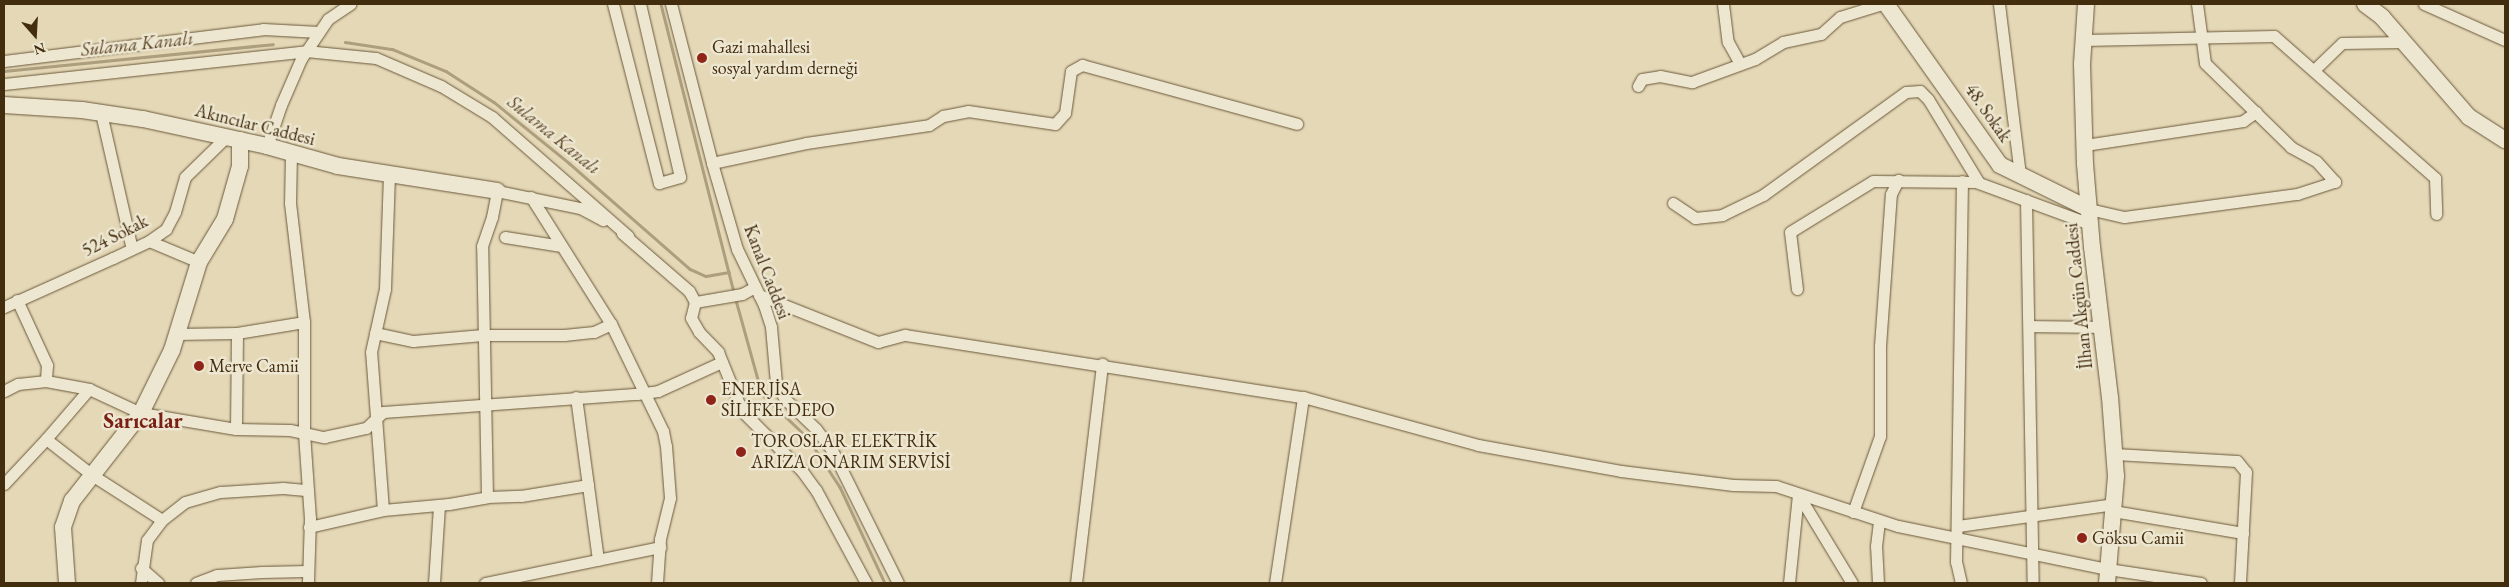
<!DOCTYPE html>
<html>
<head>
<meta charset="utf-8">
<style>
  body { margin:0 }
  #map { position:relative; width:2509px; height:587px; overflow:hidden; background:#e4d8b7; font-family:"EB Garamond",serif }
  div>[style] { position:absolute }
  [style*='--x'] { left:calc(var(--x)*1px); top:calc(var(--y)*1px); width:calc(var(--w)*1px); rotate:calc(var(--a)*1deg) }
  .stream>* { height:2.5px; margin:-1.25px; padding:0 1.25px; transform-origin:1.25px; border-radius:1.25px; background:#ad9e7e }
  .roads { filter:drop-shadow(0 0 1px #6b5839) drop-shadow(0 0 1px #6b5839) }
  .street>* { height:11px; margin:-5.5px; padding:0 5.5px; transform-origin:5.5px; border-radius:5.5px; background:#ede6d0 }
  .secondary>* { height:16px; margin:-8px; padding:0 8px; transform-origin:8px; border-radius:8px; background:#ede6d0 }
  .dots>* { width:14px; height:14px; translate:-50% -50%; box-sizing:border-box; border:2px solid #ede6d0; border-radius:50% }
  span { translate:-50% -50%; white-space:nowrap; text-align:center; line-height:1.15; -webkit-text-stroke:5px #ede6d0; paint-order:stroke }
  .poi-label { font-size:18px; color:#432d0f }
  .left { translate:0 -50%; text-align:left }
  .street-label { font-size:18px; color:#432d0f }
  .water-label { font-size:19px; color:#5e492b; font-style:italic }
  .district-label { font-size:22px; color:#7a1f14; font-weight:700 }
  .frame { position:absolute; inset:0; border:5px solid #432d0f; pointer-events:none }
  .north { position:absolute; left:10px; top:10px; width:50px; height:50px; -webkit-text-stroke:4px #ede6d0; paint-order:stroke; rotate:161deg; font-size:14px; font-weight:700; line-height:20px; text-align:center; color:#432d0f }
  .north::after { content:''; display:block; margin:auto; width:18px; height:22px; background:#432d0f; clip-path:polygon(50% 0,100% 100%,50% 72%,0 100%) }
</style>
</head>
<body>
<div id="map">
  <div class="stream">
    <div style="--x:661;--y:4;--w:297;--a:75.8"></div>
    <div style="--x:345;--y:42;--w:48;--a:8.5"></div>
    <div style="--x:392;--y:49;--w:58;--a:22.2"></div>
    <div style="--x:446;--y:71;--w:57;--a:32.9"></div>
    <div style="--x:494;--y:102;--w:97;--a:39.1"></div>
    <div style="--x:569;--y:163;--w:161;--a:41.2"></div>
    <div style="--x:690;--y:269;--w:17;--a:24"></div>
    <div style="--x:706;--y:276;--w:23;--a:-10"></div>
    <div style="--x:4;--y:71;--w:270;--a:-5.7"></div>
    <div style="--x:736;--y:300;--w:98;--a:74.5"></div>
    <div style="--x:762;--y:394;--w:64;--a:43.7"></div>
    <div style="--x:808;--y:438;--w:59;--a:56.9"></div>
    <div style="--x:840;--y:487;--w:106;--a:64.9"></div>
  </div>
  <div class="roads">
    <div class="street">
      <div style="--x:613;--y:4;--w:185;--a:75.6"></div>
      <div style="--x:659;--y:183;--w:22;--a:-16"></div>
      <div style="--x:680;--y:177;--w:178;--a:-103"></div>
      <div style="--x:671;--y:4;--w:164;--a:75.5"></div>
      <div style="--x:712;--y:163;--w:90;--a:73.8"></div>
      <div style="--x:737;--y:249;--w:62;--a:64.3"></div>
      <div style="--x:764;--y:305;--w:23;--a:72"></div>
      <div style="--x:771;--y:327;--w:56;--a:84.9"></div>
      <div style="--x:776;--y:383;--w:18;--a:61"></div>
      <div style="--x:785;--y:399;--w:43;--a:44.1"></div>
      <div style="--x:816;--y:429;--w:26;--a:53"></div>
      <div style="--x:832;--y:450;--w:148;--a:63.6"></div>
      <div style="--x:1723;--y:4;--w:38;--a:83"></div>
      <div style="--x:1728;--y:42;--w:25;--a:61"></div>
      <div style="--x:1999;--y:4;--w:172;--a:83"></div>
      <div style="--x:2424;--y:4;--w:89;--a:24"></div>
      <div style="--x:2084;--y:40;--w:190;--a:-1.2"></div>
      <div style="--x:2274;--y:36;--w:215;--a:41.4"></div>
      <div style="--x:2435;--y:178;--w:36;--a:88"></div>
      <div style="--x:4;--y:61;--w:261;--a:-7"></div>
      <div style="--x:263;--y:29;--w:56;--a:3.1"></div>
      <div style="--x:2314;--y:70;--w:39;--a:-44"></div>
      <div style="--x:2342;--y:43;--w:61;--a:-0.9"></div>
      <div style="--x:4;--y:84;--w:304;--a:-6.2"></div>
      <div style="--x:306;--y:51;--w:70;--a:5.7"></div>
      <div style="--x:376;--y:58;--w:71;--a:23.3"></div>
      <div style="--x:441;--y:86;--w:60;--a:31.3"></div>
      <div style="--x:492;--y:117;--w:181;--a:41.2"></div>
      <div style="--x:1638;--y:86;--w:8;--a:-60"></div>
      <div style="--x:1642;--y:79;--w:18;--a:-9"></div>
      <div style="--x:1660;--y:76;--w:33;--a:11"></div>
      <div style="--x:1692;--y:82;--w:67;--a:-20.1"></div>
      <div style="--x:1755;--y:59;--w:33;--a:-31"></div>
      <div style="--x:1783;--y:42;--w:39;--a:-12"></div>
      <div style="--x:1821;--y:34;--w:25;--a:-42"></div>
      <div style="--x:1840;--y:17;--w:44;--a:-17.2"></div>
      <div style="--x:101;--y:113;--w:139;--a:77.2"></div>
      <div style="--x:2085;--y:145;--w:160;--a:-8.6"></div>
      <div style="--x:2243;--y:121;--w:16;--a:-35"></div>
      <div style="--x:267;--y:146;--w:43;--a:-71.1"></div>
      <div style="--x:281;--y:105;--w:50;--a:-66.5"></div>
      <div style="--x:301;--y:59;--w:48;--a:-56"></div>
      <div style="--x:328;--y:19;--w:27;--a:-34"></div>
      <div style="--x:291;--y:153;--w:50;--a:91.1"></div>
      <div style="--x:290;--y:203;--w:120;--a:83.3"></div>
      <div style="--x:304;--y:322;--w:111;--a:90"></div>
      <div style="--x:304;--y:433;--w:85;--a:86"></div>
      <div style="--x:310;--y:518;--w:65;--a:91.8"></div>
      <div style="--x:712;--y:163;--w:96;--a:-12"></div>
      <div style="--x:806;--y:143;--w:124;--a:-8.3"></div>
      <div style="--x:929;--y:125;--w:17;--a:-33"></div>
      <div style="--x:943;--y:116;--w:25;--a:-11"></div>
      <div style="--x:968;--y:111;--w:88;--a:8.5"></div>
      <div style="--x:1055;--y:124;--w:15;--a:-48"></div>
      <div style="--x:1065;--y:113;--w:42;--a:-81.9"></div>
      <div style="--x:1071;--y:71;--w:13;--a:-29"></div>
      <div style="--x:1082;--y:65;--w:223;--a:15.3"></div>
      <div style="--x:531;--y:197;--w:150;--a:57.8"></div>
      <div style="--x:611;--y:324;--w:119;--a:64.1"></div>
      <div style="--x:663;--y:431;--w:15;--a:79"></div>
      <div style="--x:666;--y:446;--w:52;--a:85.6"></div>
      <div style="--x:670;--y:498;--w:42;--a:103.7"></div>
      <div style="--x:660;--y:539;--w:44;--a:93.9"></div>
      <div style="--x:2026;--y:200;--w:383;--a:89"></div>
      <div style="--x:1673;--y:203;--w:27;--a:34"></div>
      <div style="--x:1695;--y:218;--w:27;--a:-6"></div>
      <div style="--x:1722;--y:215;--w:46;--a:-26"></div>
      <div style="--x:1763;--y:195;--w:176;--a:-35.8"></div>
      <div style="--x:1906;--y:92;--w:14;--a:-4"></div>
      <div style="--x:1920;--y:91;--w:11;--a:45"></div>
      <div style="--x:1928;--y:99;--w:98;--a:58.7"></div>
      <div style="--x:2089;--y:209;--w:36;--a:13"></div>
      <div style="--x:2124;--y:217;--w:175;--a:-7.6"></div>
      <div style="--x:2297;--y:194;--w:40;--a:-18"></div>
      <div style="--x:2335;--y:182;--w:28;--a:-132"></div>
      <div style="--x:2316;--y:161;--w:29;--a:-151"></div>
      <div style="--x:2291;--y:147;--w:120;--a:-135.7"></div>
      <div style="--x:2205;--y:63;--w:60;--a:-97.7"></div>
      <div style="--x:622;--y:233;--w:89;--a:40.9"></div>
      <div style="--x:689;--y:291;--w:13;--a:61"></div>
      <div style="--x:505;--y:237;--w:57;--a:9.1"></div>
      <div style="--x:149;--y:241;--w:54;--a:22.8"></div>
      <div style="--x:755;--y:287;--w:15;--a:152"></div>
      <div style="--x:742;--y:294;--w:48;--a:170.3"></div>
      <div style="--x:695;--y:302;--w:16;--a:104"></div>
      <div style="--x:691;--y:318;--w:16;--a:60"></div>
      <div style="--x:699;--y:332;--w:28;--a:46"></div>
      <div style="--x:718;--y:352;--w:64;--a:67.9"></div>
      <div style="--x:742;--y:411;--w:85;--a:45"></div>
      <div style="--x:802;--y:471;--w:24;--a:54"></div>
      <div style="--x:816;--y:490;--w:106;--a:61.7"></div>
      <div style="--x:1797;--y:289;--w:57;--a:-97"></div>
      <div style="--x:1790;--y:232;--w:97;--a:-31.6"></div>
      <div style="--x:1873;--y:181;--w:103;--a:0.6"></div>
      <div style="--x:1976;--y:182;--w:121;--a:20.2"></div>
      <div style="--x:759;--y:295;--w:128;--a:21.6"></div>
      <div style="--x:878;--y:342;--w:28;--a:-15"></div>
      <div style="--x:905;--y:335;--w:403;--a:8.9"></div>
      <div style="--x:1303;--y:397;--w:181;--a:15.3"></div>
      <div style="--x:1478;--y:445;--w:145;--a:10.3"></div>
      <div style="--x:1621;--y:471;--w:113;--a:7.1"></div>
      <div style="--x:1733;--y:485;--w:43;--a:1.3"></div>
      <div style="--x:1776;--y:486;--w:128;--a:18.2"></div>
      <div style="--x:1898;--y:526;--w:214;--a:11.6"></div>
      <div style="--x:2108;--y:569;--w:94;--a:8.6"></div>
      <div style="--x:17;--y:300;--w:72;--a:65.2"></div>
      <div style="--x:47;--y:365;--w:16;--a:94"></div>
      <div style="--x:4;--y:307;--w:120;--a:-24.2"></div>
      <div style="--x:113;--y:258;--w:40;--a:-25"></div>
      <div style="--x:149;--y:241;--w:21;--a:-35"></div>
      <div style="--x:166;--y:229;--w:19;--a:-62"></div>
      <div style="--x:175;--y:212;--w:36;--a:-74"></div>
      <div style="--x:185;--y:177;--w:57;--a:-44.3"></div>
      <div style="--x:2029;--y:326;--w:73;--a:0.8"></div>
      <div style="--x:375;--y:333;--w:39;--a:12"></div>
      <div style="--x:413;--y:341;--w:70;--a:-4.9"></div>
      <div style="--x:483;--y:335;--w:81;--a:0"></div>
      <div style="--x:564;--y:335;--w:30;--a:-6"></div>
      <div style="--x:594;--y:332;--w:19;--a:-25"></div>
      <div style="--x:176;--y:334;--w:61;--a:-0.9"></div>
      <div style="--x:237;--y:333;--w:68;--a:-9.3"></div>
      <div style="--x:4;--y:391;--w:16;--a:-27"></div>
      <div style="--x:18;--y:384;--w:28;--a:-6"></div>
      <div style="--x:46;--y:381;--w:44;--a:10.5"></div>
      <div style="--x:89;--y:389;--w:57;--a:24.8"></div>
      <div style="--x:141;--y:413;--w:96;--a:9.6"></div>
      <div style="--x:236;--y:429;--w:54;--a:1.1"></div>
      <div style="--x:290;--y:430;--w:35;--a:12"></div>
      <div style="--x:324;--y:437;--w:43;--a:-12.1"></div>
      <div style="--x:366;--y:428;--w:23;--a:-43"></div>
      <div style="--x:383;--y:412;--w:255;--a:-4.1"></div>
      <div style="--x:637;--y:394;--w:21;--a:-8"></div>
      <div style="--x:658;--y:391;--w:70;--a:-24.4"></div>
      <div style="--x:576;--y:397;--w:164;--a:82.3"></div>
      <div style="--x:236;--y:429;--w:96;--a:-89.4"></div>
      <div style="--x:46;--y:439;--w:58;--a:38"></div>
      <div style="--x:92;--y:475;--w:83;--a:32.7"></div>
      <div style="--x:2115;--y:454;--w:122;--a:3.3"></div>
      <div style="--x:2237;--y:461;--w:14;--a:51"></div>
      <div style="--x:2246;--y:472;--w:111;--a:93.1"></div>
      <div style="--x:4;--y:484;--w:62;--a:-47"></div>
      <div style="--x:46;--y:439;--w:66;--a:-49.3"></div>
      <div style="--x:1798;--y:494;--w:104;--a:58.8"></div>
      <div style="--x:487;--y:497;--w:251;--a:-91.1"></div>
      <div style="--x:482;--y:246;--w:31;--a:-71"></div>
      <div style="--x:492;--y:217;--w:26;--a:-79"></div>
      <div style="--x:497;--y:191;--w:85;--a:11.6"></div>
      <div style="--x:580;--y:208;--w:26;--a:28"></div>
      <div style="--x:383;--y:510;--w:158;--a:-94.3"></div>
      <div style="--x:371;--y:352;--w:65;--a:-77.5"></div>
      <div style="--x:385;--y:289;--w:114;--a:-88"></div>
      <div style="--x:2113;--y:511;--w:132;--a:9.6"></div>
      <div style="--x:1853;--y:512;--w:81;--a:-70.4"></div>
      <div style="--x:1880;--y:436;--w:90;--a:-90"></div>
      <div style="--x:1880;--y:346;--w:152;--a:-85.9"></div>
      <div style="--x:1891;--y:194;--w:16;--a:-63"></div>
      <div style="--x:1958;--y:526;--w:158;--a:-8"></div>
      <div style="--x:309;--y:527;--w:76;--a:-12.9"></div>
      <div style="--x:383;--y:510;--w:66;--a:-5.2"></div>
      <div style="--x:449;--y:504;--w:39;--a:-10"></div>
      <div style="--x:487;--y:497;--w:34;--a:-2"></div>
      <div style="--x:521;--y:496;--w:68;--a:-9.3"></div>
      <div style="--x:141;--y:568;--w:23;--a:41"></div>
      <div style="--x:141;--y:583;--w:43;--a:-82.1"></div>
      <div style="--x:147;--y:540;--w:25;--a:-53"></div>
      <div style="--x:162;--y:520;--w:29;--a:-38"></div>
      <div style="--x:185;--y:502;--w:37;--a:-16"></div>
      <div style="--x:221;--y:492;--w:62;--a:-3.7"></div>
      <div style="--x:283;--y:488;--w:25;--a:5"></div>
      <div style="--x:196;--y:583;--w:22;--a:-21"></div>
      <div style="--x:217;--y:575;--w:45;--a:-3.8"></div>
      <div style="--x:262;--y:572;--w:45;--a:-1.3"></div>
      <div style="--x:434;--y:583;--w:78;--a:-86.3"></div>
      <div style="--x:485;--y:583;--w:179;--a:-11.6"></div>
      <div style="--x:1076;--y:583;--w:221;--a:-83.2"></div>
      <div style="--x:1275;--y:583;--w:188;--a:-81.4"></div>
      <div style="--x:1789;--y:583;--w:89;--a:-84.2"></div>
      <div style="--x:1878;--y:583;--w:37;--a:-93"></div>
      <div style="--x:1876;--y:546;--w:26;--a:-83"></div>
      <div style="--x:1961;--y:583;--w:22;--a:-103"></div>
      <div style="--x:1956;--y:562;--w:381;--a:-89.1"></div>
    </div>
    <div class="secondary">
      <div style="--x:1886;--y:4;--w:197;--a:54.7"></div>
      <div style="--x:2000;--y:165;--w:99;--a:26.3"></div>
      <div style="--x:2086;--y:4;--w:60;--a:93.8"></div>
      <div style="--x:2082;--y:64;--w:100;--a:88.3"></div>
      <div style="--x:2085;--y:164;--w:83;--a:85.2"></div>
      <div style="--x:2092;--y:247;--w:151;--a:83.2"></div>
      <div style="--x:2110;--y:397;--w:79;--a:85.7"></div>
      <div style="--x:2116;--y:476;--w:107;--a:94.8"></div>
      <div style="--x:2365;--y:4;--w:21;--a:37"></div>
      <div style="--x:2382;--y:17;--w:133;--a:49"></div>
      <div style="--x:2469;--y:117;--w:43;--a:32.6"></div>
      <div style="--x:4;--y:105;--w:78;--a:3.7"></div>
      <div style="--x:82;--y:110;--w:62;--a:8.4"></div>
      <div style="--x:143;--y:119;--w:127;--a:12.3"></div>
      <div style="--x:267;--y:146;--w:74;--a:15.7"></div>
      <div style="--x:338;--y:166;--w:161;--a:8.9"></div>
      <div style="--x:67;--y:583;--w:56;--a:-94.1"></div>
      <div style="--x:63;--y:527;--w:28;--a:-71"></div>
      <div style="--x:72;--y:501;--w:112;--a:-51.9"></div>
      <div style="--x:141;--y:413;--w:70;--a:-63.8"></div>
      <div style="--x:172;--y:350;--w:92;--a:-72.9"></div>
      <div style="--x:199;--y:262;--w:50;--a:-58.8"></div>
      <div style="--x:225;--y:219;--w:55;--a:-74.2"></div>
      <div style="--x:240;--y:166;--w:26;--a:-90"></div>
    </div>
  </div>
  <div class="dots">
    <div style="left:702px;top:58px;background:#8f2418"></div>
    <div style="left:199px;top:366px;background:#8f2418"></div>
    <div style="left:711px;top:400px;background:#8f2418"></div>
    <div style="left:741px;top:452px;background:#8f2418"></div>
    <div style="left:2082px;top:538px;background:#8f2418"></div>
  </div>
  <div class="poi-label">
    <span class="left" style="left:712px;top:58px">Gazi mahallesi<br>sosyal yardım derneği</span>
    <span class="left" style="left:209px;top:366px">Merve Camii</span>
    <span class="left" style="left:721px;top:400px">ENERJİSA<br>SİLİFKE DEPO</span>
    <span class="left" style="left:751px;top:452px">TOROSLAR ELEKTRİK<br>ARIZA ONARIM SERVİSİ</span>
    <span class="left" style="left:2092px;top:538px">Göksu Camii</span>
  </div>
  <div class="street-label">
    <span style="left:1988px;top:113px;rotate:55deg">48. Sokak</span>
    <span style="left:255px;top:125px;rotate:14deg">Akıncılar Caddesi</span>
    <span style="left:115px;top:236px;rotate:-27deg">524 Sokak</span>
    <span style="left:767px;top:272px;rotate:69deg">Kanal Caddesi</span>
    <span style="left:2079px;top:296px;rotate:-96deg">İlhan Akgün Caddesi</span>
  </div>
  <div class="water-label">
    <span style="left:137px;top:44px;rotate:-6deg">Sulama Kanalı</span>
    <span style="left:554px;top:135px;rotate:39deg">Sulama Kanalı</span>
  </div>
  <div class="district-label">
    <span style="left:143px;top:421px">Sarıcalar</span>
  </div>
  <div class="frame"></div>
  <div class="north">N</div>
</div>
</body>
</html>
